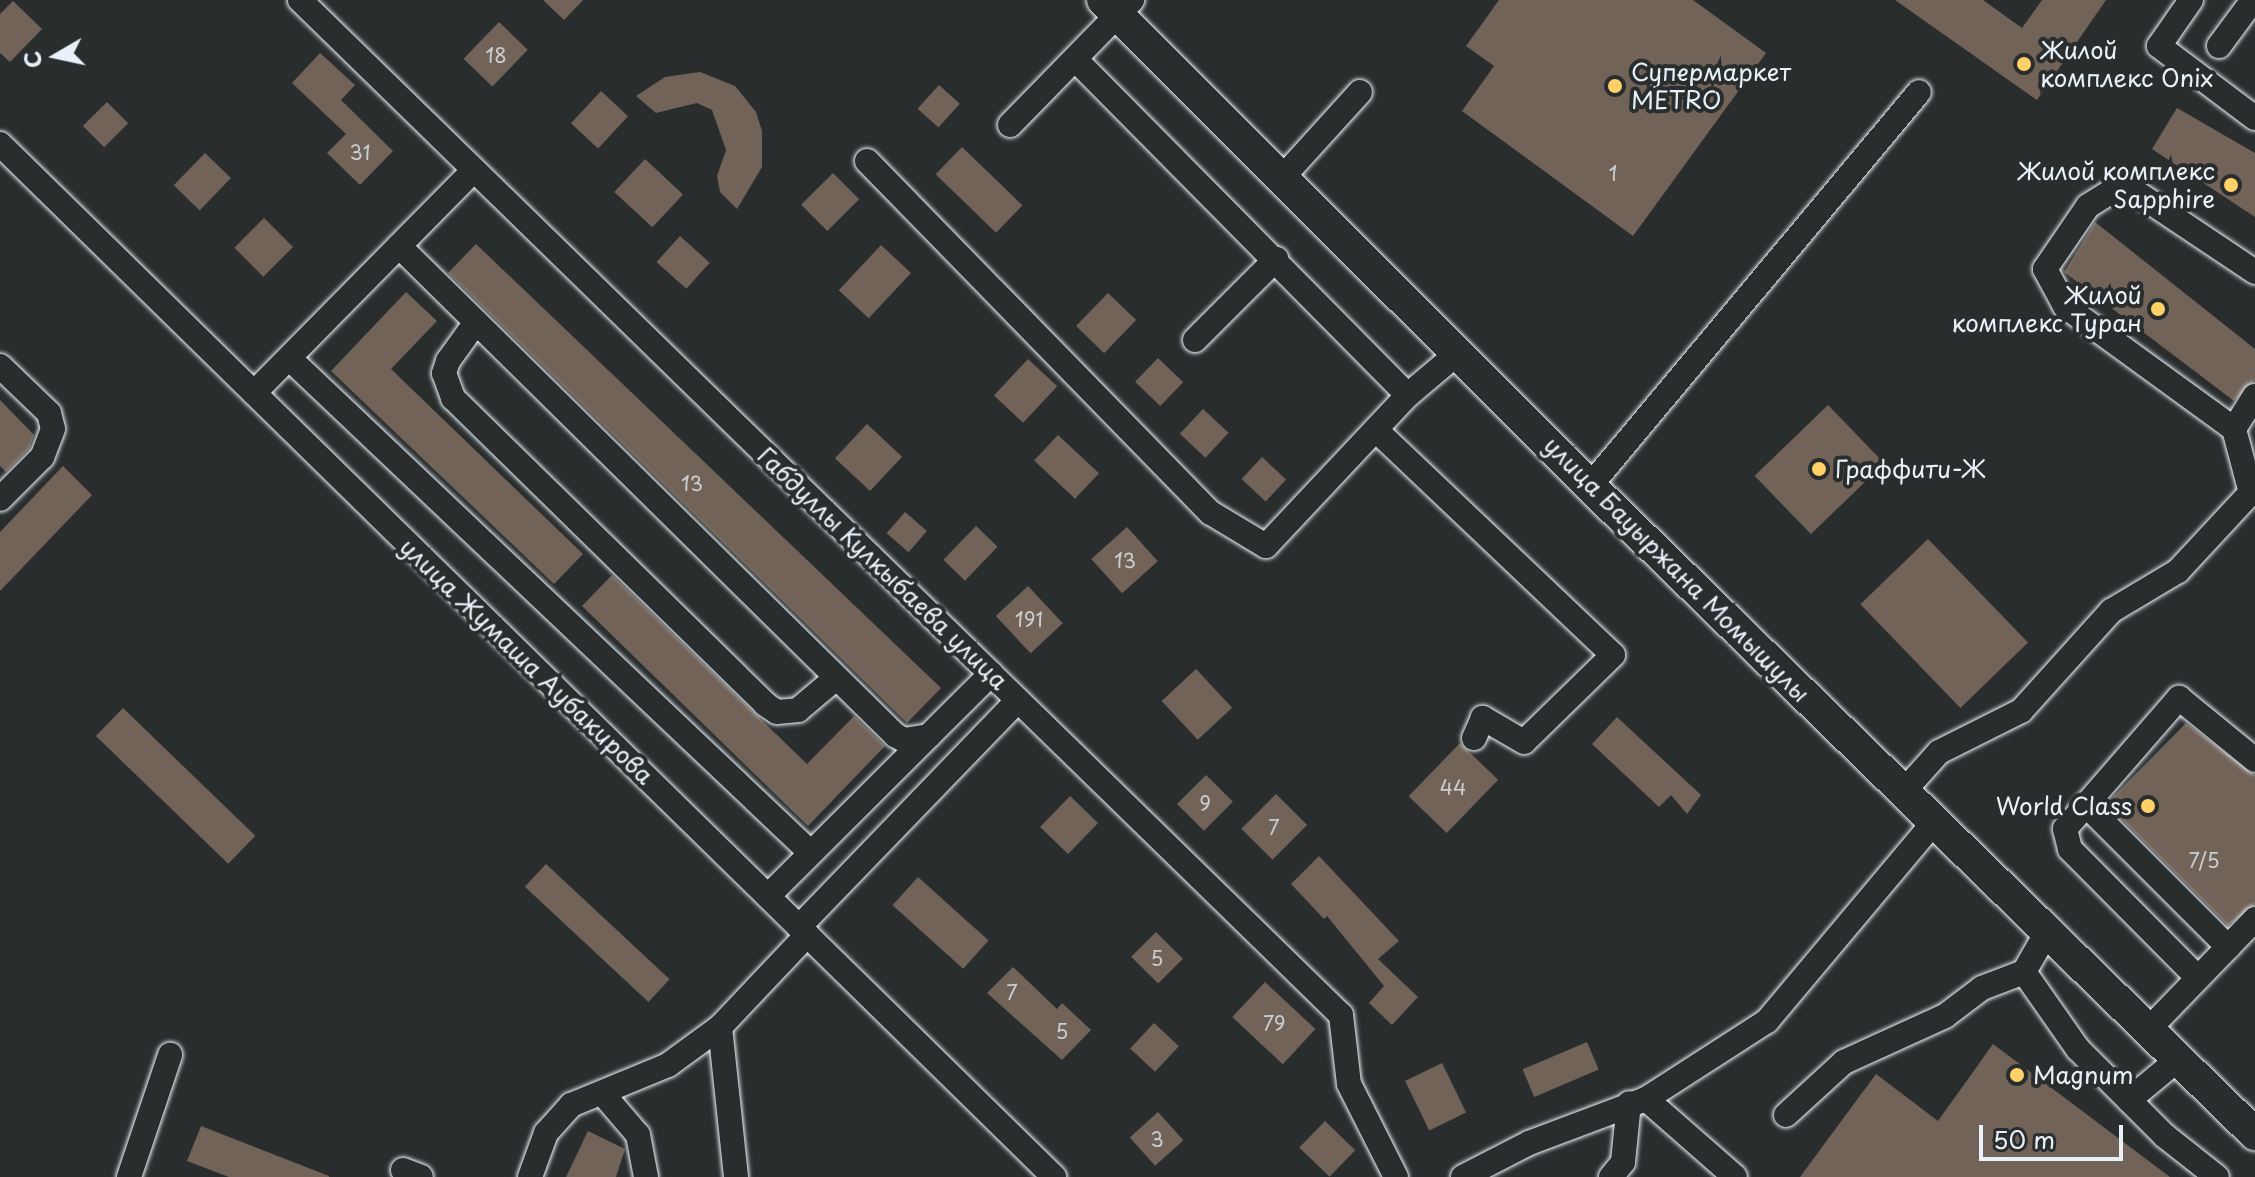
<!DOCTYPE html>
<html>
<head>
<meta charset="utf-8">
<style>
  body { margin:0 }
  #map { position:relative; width:2255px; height:1177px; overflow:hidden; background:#2a2d2e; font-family:"Playpen Sans",sans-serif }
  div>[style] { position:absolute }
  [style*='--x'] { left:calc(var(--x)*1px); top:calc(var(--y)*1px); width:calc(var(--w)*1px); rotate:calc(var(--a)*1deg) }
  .building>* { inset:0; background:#726358; transform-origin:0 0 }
  .roads { filter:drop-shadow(0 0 2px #e8f1f8) drop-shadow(0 0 2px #e8f1f8) }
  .minor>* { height:24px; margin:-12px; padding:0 12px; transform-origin:12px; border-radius:12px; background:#2a2d2e }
  .major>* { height:32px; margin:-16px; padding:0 16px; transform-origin:16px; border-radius:16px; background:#2a2d2e }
  .dots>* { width:22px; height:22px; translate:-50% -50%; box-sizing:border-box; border:4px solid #2a2d2e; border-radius:50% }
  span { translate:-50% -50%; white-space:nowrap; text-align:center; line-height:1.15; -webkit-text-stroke:8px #2a2d2e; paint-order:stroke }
  .number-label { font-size:20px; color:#caced0 }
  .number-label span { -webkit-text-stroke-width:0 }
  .poi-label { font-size:24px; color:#e8f1f8 }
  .left { translate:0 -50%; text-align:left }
  .right { translate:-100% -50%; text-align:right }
  .street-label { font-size:24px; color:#e8f1f8 }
  .north { position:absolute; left:16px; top:16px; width:80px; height:80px; -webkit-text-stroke:6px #2a2d2e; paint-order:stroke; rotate:261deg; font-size:22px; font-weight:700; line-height:32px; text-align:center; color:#e8f1f8 }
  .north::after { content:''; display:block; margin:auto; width:28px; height:36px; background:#e8f1f8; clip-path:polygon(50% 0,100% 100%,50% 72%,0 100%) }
  .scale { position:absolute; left:1979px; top:1125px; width:144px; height:36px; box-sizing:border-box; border:4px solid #e8f1f8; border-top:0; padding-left:10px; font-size:24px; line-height:28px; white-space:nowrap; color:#e8f1f8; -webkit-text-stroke:6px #2a2d2e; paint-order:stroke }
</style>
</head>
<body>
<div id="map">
  <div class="building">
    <div style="clip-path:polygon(543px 0,583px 0,564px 20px)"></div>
    <div style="clip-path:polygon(1499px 0,1693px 0,1766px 53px,1633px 236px,1462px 111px,1494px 66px,1466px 46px)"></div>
    <div style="clip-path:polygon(1895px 0,1983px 0,2022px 28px,2042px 0,2106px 0,2037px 100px)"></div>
    <div style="clip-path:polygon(13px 1px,42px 29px,10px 62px,0 53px,0 14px)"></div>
    <div style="left:499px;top:22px;width:40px;height:51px;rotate:44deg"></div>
    <div style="clip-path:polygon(320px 53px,355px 85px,341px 100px,393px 151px,360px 185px,327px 153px,346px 134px,292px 83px)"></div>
    <div style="clip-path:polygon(700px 72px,735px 86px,756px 112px,762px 131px,762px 167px,737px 209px,720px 192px,717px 176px,726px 150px,712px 110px,697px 103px,656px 113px,636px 96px,665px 77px)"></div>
    <div style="left:939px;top:85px;width:28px;height:32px;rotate:42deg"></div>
    <div style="left:601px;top:91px;width:37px;height:44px;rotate:43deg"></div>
    <div style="left:107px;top:102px;width:30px;height:34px;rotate:45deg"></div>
    <div style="clip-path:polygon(2177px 108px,2255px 153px,2255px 217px,2152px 149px)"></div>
    <div style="left:962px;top:147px;width:84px;height:38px;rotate:44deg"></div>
    <div style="left:205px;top:153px;width:36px;height:45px;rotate:44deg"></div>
    <div style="left:645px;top:159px;width:52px;height:45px;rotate:43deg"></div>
    <div style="left:833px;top:173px;width:37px;height:45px;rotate:45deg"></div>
    <div style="left:264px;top:218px;width:41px;height:42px;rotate:45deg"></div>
    <div style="clip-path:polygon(2095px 222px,2255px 349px,2255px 380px,2234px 401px,2064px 272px)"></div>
    <div style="left:680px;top:236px;width:40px;height:35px;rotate:42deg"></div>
    <div style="clip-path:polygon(476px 244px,941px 688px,907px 723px,448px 273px)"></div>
    <div style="left:881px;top:245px;width:41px;height:62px;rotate:43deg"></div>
    <div style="clip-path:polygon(406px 292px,437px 321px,391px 369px,583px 554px,554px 584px,331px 371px)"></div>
    <div style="left:1108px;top:293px;width:39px;height:46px;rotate:44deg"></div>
    <div style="left:1158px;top:358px;width:35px;height:33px;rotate:44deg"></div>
    <div style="left:1028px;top:359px;width:40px;height:50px;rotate:43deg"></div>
    <div style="clip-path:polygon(0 400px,34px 435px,29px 449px,6px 472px,0 466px)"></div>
    <div style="left:1828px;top:405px;width:81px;height:102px;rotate:46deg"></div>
    <div style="left:1203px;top:409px;width:35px;height:34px;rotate:43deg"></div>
    <div style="left:867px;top:424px;width:48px;height:47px;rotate:43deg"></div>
    <div style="left:1058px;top:435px;width:56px;height:35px;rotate:43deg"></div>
    <div style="left:1262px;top:457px;width:33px;height:30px;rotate:43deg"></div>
    <div style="clip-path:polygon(63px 466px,92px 495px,0 591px,0 532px)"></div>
    <div style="left:905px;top:512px;width:29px;height:28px;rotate:41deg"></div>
    <div style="left:976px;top:526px;width:30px;height:47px;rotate:44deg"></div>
    <div style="left:1127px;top:527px;width:46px;height:48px;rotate:48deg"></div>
    <div style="left:1928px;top:539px;width:144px;height:94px;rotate:46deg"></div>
    <div style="clip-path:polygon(612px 575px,807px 764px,854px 716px,885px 746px,808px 826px,582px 606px)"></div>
    <div style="left:1028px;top:586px;width:51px;height:44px;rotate:47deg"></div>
    <div style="left:1196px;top:669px;width:53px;height:47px;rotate:47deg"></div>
    <div style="left:123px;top:708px;width:184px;height:39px;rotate:44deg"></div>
    <div style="clip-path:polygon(1617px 717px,1701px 795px,1687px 814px,1671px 795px,1659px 807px,1592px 744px)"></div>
    <div style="clip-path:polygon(2186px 723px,2255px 775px,2255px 904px,2228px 926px,2106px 804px)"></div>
    <div style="left:1460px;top:743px;width:53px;height:74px;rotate:44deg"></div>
    <div style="left:1206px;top:775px;width:38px;height:41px;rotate:45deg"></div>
    <div style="left:1276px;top:794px;width:44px;height:49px;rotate:45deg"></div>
    <div style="left:1070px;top:796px;width:39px;height:43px;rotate:44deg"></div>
    <div style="clip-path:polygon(1319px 856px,1399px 941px,1378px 959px,1418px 997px,1392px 1025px,1369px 1003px,1384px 986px,1327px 916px,1324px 919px,1291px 884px)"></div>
    <div style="left:546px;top:864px;width:169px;height:31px;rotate:43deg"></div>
    <div style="left:918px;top:877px;width:95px;height:38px;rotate:42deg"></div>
    <div style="left:1156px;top:932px;width:38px;height:35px;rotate:45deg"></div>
    <div style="clip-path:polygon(1013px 967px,1057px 1009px,1062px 1003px,1091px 1030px,1062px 1060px,987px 993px)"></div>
    <div style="left:1265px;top:982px;width:69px;height:48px;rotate:43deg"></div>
    <div style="left:1154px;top:1023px;width:34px;height:35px;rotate:43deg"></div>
    <div style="left:1587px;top:1042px;width:30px;height:70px;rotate:67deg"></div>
    <div style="clip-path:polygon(1993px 1044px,2170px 1177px,1800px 1177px,1876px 1074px,1938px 1121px)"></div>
    <div style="left:1442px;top:1063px;width:55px;height:41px;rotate:64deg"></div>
    <div style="left:1158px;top:1112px;width:38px;height:38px;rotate:48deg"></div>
    <div style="left:1325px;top:1121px;width:42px;height:37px;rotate:44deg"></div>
    <div style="clip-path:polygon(201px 1126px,329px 1176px,329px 1177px,229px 1177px,187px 1161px)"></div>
    <div style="clip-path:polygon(588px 1131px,625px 1149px,616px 1177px,566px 1177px)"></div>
  </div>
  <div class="roads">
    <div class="minor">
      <div style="--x:300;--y:0;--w:1454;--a:44.28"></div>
      <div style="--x:1341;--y:1015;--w:69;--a:83.4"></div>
      <div style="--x:1349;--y:1084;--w:104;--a:63.2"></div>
      <div style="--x:2191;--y:0;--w:56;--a:124.8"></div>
      <div style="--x:2159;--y:46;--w:120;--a:36.9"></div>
      <div style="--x:2219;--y:46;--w:57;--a:-53.5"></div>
      <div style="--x:1077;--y:61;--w:470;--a:45.3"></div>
      <div style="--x:1010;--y:125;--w:175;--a:-45.7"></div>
      <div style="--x:0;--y:144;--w:1476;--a:44.42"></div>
      <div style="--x:867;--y:161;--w:492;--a:45.7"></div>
      <div style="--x:1211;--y:513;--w:64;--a:31"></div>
      <div style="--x:1266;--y:546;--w:207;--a:-46.8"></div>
      <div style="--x:1408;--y:395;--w:68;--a:-40.2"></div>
      <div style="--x:1282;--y:178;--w:116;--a:-47.8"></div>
      <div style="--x:399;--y:246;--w:697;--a:44.59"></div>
      <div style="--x:895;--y:735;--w:10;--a:29"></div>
      <div style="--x:904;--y:740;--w:25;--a:-9"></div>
      <div style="--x:476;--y:322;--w:48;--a:125.7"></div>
      <div style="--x:448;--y:361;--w:13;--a:108"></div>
      <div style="--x:444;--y:373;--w:27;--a:70"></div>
      <div style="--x:453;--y:398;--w:437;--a:44.4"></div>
      <div style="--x:765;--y:704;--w:14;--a:34"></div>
      <div style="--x:777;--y:712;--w:21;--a:-5"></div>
      <div style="--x:798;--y:710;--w:50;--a:-40.1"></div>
      <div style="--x:1195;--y:340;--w:115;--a:-45"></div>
      <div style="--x:289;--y:358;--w:719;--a:43.48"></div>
      <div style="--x:0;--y:366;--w:68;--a:43.8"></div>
      <div style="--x:49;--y:413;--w:16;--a:76"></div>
      <div style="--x:53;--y:429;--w:30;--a:111"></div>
      <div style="--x:42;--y:457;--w:59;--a:135"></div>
      <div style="--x:254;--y:393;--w:313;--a:-45.4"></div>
      <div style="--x:2234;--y:429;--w:39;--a:-58"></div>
      <div style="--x:1377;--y:431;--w:325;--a:43.5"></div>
      <div style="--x:1613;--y:655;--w:124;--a:135.7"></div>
      <div style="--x:1524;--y:742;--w:48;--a:-149.7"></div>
      <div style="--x:1483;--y:718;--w:22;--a:114"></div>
      <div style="--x:1590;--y:486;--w:513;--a:-50.14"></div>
      <div style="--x:2251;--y:493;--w:66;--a:-104.9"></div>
      <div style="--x:2234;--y:429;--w:209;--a:-144"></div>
      <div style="--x:2065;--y:306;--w:42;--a:-118.4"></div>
      <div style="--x:2045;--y:269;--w:76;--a:-55.7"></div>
      <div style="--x:2088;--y:206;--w:28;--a:-32"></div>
      <div style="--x:2112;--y:191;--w:19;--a:-6"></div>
      <div style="--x:2131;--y:189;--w:149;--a:33.8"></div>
      <div style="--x:1904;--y:791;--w:52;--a:-48.1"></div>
      <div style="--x:1939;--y:752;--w:92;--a:-26.6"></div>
      <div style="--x:2021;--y:711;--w:135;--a:-48"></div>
      <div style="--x:2111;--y:611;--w:78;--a:-30.8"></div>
      <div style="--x:2178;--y:571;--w:113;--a:-47.1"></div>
      <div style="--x:2086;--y:805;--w:201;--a:45"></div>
      <div style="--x:768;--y:896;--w:315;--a:-44.9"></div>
      <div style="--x:799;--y:927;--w:315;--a:-46"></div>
      <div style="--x:2047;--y:932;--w:46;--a:119.9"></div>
      <div style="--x:2024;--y:972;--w:94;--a:55"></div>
      <div style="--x:2078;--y:1049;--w:123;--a:45"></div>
      <div style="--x:2165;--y:1136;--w:66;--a:38.3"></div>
      <div style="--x:2196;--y:976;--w:179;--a:-134.8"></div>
      <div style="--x:2070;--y:849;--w:21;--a:-104"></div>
      <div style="--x:2065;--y:829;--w:174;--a:-49"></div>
      <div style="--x:2179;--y:698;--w:98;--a:39.2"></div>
      <div style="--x:720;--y:1027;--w:151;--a:83.9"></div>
      <div style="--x:2146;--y:1032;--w:157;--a:-46"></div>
      <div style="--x:603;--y:1094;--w:54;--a:49.5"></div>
      <div style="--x:638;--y:1135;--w:43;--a:79.2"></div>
      <div style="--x:1646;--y:1099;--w:118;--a:41.2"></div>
      <div style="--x:2129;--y:1100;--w:61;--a:-39.7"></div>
      <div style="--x:1786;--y:1115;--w:79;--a:-42.4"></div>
      <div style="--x:1844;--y:1062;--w:111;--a:-24.5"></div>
      <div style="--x:1945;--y:1016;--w:46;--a:-37.1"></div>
      <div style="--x:1982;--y:988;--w:45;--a:-20.9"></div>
      <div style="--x:403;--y:1170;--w:19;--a:21"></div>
      <div style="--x:129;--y:1177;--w:129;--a:-71.4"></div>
      <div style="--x:530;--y:1177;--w:47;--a:-70"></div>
      <div style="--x:546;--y:1133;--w:38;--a:-48"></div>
      <div style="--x:571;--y:1105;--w:105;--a:-22.4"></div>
      <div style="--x:668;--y:1065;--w:64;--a:-36.2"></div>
      <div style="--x:720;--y:1027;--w:127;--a:-46.6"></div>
      <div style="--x:1463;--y:1177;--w:74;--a:-27.3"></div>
      <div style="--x:1529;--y:1143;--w:125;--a:-20.6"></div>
      <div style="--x:1646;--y:1099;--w:144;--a:-32.8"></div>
      <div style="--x:1767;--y:1021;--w:258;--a:-50"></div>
      <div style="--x:1611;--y:1177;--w:19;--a:-51"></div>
      <div style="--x:1623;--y:1162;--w:59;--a:-84.2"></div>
    </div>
    <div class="major">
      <div style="--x:1103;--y:0;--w:688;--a:44.94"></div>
      <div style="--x:1590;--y:486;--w:929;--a:44.26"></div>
    </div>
  </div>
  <div class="dots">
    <div style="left:2024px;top:64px;background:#ffd166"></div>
    <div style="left:1615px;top:86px;background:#ffd166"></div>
    <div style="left:2231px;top:185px;background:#ffd166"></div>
    <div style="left:2158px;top:309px;background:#ffd166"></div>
    <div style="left:1819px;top:469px;background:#ffd166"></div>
    <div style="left:2148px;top:806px;background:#ffd166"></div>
    <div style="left:2017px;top:1075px;background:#ffd166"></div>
  </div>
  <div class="number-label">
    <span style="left:496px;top:55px">18</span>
    <span style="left:360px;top:152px">31</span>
    <span style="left:1613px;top:173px">1</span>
    <span style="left:692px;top:483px">13</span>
    <span style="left:1125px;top:560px">13</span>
    <span style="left:1029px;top:619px">191</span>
    <span style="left:1453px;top:787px">44</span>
    <span style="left:1205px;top:803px">9</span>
    <span style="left:1274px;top:827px">7</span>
    <span style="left:2204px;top:860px">7/5</span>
    <span style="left:1157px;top:958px">5</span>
    <span style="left:1012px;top:992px">7</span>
    <span style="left:1274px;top:1023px">79</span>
    <span style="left:1062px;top:1031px">5</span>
    <span style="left:1157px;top:1139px">3</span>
  </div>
  <div class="poi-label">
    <span class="left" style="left:2040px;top:64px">Жилой<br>комплекс Onix</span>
    <span class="left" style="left:1631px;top:86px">Супермаркет<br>METRO</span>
    <span class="right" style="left:2215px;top:185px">Жилой комплекс<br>Sapphire</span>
    <span class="right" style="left:2142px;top:309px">Жилой<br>комплекс Туран</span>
    <span class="left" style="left:1835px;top:469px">Граффити-Ж</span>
    <span class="right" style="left:2132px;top:806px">World Class</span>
    <span class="left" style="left:2033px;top:1075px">Magnum</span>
  </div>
  <div class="street-label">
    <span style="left:883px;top:568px;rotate:44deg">Габдуллы Кулкыбаева улица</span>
    <span style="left:1677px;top:569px;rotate:45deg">улица Бауыржана Момышулы</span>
    <span style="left:527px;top:661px;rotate:44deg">улица Жумаша Аубакирова</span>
  </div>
  <div class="north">С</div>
  <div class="scale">50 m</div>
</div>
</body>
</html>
